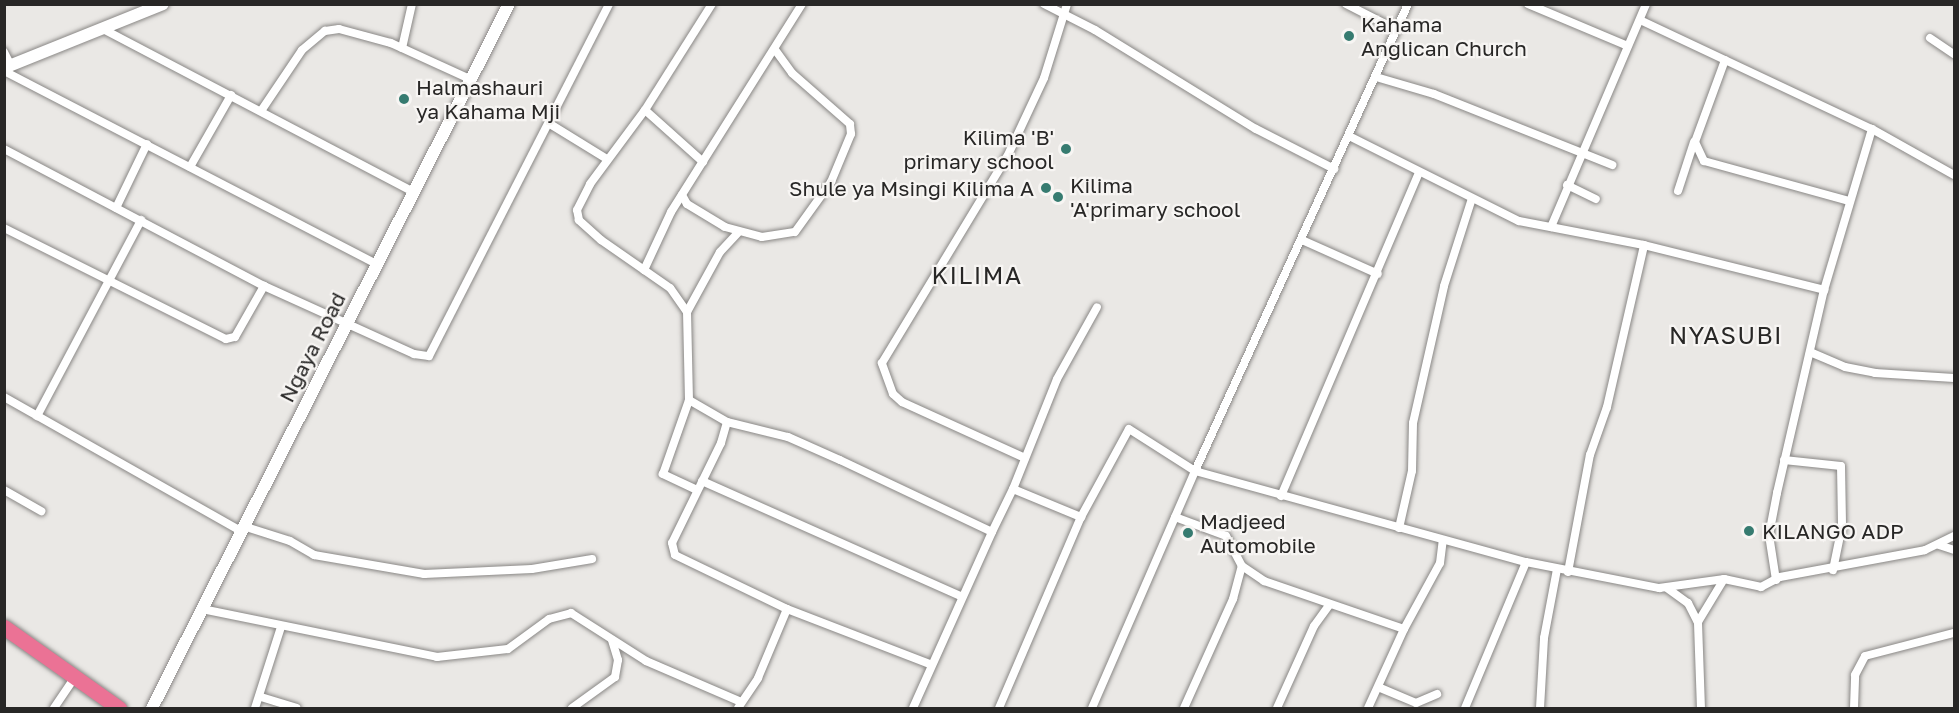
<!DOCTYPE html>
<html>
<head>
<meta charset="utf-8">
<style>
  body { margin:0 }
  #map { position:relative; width:1959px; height:713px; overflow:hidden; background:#eae8e5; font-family:"Golos Text",sans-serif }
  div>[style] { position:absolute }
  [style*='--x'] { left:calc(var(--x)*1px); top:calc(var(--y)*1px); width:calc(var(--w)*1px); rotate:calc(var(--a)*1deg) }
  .roads { filter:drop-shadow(0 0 2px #898785) drop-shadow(0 0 2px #898785) }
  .street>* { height:8px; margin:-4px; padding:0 4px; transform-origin:4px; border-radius:4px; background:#fff }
  .secondary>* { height:12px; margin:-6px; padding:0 6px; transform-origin:6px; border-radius:6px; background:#fff }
  .highway>* { height:15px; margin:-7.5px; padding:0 7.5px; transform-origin:7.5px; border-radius:7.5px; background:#eb7295 }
  .dots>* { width:16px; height:16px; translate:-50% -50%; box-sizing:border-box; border:3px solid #f7f5f3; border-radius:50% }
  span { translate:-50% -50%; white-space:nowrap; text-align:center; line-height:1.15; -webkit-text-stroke:4.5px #f7f5f3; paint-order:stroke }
  .poi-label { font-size:21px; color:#282726 }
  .left { translate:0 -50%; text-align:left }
  .right { translate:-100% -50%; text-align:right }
  .street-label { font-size:21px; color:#282726 }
  .quarter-label { font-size:24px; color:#282726; letter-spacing:1.5px }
  .frame { position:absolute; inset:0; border:6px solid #282726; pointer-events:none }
</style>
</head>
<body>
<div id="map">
  <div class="roads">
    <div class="street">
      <div style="--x:1044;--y:4;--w:57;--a:27"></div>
      <div style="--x:1095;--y:30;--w:189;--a:31.6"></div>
      <div style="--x:1256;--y:129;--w:88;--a:27.1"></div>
      <div style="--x:1346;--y:4;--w:57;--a:27"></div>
      <div style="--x:1528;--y:4;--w:108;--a:22.8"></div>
      <div style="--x:1640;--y:20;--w:256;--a:25.2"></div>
      <div style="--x:1872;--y:129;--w:94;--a:29.3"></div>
      <div style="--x:103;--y:29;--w:351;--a:27.7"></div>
      <div style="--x:1930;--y:38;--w:29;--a:34"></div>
      <div style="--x:402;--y:48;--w:45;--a:-77.2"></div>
      <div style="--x:4;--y:52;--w:16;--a:63"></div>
      <div style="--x:1725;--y:60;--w:87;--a:110.1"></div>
      <div style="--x:1695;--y:142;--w:21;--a:65"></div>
      <div style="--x:1704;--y:161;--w:150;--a:15.4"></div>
      <div style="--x:4;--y:71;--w:419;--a:27.4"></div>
      <div style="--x:1376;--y:77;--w:60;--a:16.3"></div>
      <div style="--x:1434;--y:94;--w:192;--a:21.7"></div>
      <div style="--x:645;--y:110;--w:78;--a:41.9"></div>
      <div style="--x:261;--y:111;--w:73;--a:-56.1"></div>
      <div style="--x:302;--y:50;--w:30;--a:-40"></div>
      <div style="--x:325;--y:31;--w:14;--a:-8"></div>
      <div style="--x:339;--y:29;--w:54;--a:15.1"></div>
      <div style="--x:391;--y:43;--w:89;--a:24.6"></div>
      <div style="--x:550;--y:124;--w:67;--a:31.6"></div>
      <div style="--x:1349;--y:136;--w:190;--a:26.6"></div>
      <div style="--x:1519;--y:221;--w:127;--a:10.9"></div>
      <div style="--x:1644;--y:245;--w:186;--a:14"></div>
      <div style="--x:4;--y:149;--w:294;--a:27.8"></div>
      <div style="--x:264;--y:286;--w:165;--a:24.4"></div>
      <div style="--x:414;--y:354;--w:15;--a:8"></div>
      <div style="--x:429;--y:356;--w:395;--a:-62.9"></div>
      <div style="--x:190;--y:167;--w:83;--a:-60.3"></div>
      <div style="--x:1567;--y:185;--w:32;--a:26"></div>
      <div style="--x:1678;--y:191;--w:52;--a:-71.9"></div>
      <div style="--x:682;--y:195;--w:10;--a:61"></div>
      <div style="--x:687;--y:204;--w:44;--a:31.2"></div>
      <div style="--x:725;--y:227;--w:38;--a:15"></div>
      <div style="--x:762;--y:237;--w:33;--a:-9"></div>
      <div style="--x:795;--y:232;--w:62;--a:-54.2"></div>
      <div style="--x:831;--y:182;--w:52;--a:-67.4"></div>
      <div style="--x:851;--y:134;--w:10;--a:-96"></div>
      <div style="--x:850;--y:124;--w:77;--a:-138.7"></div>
      <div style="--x:792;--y:73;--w:29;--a:-126"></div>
      <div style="--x:116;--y:208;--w:71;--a:-64.2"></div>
      <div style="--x:1551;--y:227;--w:242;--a:-66.9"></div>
      <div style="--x:4;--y:228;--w:248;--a:26.6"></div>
      <div style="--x:226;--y:339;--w:9;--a:-13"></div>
      <div style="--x:235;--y:337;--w:59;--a:-60.4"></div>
      <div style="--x:1302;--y:240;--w:83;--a:24.1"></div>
      <div style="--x:644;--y:270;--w:64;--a:-65"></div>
      <div style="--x:671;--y:212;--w:246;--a:-57.8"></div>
      <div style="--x:687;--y:312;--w:68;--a:-61.2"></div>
      <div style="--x:720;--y:252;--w:26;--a:-47"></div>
      <div style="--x:1810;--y:352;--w:38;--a:23"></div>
      <div style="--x:1845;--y:367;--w:31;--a:11"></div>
      <div style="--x:1875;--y:373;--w:79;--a:3.6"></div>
      <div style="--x:4;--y:397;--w:272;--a:29.5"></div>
      <div style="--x:689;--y:400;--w:44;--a:30.1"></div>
      <div style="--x:727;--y:422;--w:63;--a:13.8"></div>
      <div style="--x:788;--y:437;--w:57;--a:23.9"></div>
      <div style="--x:840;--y:460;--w:168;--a:25.3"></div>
      <div style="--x:992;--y:532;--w:48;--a:-64"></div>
      <div style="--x:1013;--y:489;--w:74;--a:22.4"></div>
      <div style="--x:1081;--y:517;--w:100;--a:-61.4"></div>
      <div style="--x:1129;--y:429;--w:78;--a:32.5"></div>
      <div style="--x:1195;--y:471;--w:343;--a:15.4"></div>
      <div style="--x:1526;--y:562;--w:136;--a:11.1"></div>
      <div style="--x:1659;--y:588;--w:66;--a:-7.9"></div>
      <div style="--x:1724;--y:579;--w:38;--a:12"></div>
      <div style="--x:1761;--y:587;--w:21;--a:-28"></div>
      <div style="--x:1780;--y:577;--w:147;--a:-10.5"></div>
      <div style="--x:1925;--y:550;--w:32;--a:-26"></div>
      <div style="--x:37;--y:416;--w:222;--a:-62"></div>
      <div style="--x:727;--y:422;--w:22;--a:106"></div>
      <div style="--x:721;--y:443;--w:111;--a:116.1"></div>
      <div style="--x:672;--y:543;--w:12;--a:76"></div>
      <div style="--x:675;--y:555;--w:124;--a:25.7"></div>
      <div style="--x:787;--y:609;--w:155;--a:21.1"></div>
      <div style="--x:1025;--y:458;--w:135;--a:-155.5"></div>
      <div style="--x:902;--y:402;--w:12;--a:-138"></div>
      <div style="--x:893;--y:394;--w:33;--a:-110"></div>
      <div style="--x:882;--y:363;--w:241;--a:-58.8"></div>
      <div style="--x:1007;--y:157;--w:87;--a:-64.9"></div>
      <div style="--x:1044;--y:78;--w:77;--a:-72.7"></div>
      <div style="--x:1784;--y:460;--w:57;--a:6"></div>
      <div style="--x:1841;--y:466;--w:60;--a:89"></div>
      <div style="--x:1842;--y:526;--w:45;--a:101.6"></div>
      <div style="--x:702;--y:481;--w:285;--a:24"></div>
      <div style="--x:1013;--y:489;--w:118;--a:-68.2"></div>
      <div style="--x:1057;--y:379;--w:82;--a:-60.9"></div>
      <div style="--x:4;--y:490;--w:43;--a:29.6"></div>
      <div style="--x:697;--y:490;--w:38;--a:-155"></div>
      <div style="--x:663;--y:474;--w:78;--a:-70.6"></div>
      <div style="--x:689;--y:400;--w:88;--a:-91.3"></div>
      <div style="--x:687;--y:312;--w:29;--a:-125"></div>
      <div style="--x:670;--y:288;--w:84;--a:-145.2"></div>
      <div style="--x:601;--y:240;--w:30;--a:-138"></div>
      <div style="--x:579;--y:220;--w:10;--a:-101"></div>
      <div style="--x:577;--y:210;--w:29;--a:-63"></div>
      <div style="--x:590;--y:184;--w:92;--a:-53.4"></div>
      <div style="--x:645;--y:110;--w:125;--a:-57.7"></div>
      <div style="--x:1281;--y:496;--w:352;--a:-66.9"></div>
      <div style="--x:1175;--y:517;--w:54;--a:20.4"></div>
      <div style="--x:1226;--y:536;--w:34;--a:62"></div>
      <div style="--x:1242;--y:566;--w:27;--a:34"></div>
      <div style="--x:1264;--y:581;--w:148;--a:18.9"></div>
      <div style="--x:243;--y:526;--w:49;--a:17.7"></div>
      <div style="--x:290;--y:541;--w:28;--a:30"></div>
      <div style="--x:314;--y:555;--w:112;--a:9.8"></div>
      <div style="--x:424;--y:574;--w:108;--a:-2.7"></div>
      <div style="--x:532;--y:569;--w:61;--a:-9.5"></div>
      <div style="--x:1399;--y:528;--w:58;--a:-77.2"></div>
      <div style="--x:1412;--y:471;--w:48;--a:-88.8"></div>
      <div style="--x:1413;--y:423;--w:140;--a:-77.2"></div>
      <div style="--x:1444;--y:286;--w:92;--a:-72.3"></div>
      <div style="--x:1939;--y:545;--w:16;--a:18"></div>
      <div style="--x:1568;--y:572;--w:119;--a:-79.4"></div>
      <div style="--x:1590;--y:455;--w:51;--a:-70.5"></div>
      <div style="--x:1607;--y:407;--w:166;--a:-77.1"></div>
      <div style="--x:1776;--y:580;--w:46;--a:-98.8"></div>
      <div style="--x:1769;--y:535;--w:43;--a:-79.2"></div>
      <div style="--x:1777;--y:493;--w:208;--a:-77"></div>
      <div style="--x:1824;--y:290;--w:168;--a:-73.4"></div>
      <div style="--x:1667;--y:588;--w:26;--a:36"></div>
      <div style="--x:1688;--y:603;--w:22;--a:63"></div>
      <div style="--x:1698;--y:623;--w:85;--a:88"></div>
      <div style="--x:202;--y:609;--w:240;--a:11.5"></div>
      <div style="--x:437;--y:657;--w:71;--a:-6.4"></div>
      <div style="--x:508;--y:649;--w:51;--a:-36.2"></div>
      <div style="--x:549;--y:619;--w:23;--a:-15"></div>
      <div style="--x:571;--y:613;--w:89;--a:32.6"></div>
      <div style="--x:646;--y:661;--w:103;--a:23.3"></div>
      <div style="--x:1698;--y:622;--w:50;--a:-58.8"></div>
      <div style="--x:1378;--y:687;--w:41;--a:22.8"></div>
      <div style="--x:1416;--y:703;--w:23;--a:-23"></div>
      <div style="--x:261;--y:697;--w:37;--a:17"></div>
      <div style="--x:54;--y:708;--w:36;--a:-56"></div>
      <div style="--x:255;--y:708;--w:85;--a:-72.2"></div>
      <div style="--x:572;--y:708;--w:53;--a:-35.8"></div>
      <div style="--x:615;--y:677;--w:17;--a:-80"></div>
      <div style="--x:618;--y:660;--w:21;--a:-107"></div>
      <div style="--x:738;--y:708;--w:36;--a:-56"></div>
      <div style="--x:758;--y:678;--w:75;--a:-67.2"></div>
      <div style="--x:913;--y:708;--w:193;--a:-65.8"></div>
      <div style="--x:999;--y:708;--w:208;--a:-66.8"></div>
      <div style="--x:1092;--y:708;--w:258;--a:-66.5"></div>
      <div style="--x:1195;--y:471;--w:513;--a:-65.48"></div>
      <div style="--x:1184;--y:708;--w:120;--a:-65.8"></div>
      <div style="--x:1233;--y:599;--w:34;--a:-75"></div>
      <div style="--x:1277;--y:708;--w:90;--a:-65.7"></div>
      <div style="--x:1314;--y:626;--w:27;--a:-54"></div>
      <div style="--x:1368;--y:708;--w:87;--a:-65.5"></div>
      <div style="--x:1404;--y:629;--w:75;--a:-61.4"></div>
      <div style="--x:1440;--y:563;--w:23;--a:-83"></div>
      <div style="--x:1465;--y:708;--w:158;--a:-67.3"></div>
      <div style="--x:1540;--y:708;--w:70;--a:-86.7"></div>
      <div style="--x:1544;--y:638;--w:70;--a:-79.3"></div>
      <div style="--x:1854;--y:708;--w:33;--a:-88"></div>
      <div style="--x:1855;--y:675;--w:21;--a:-62"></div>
      <div style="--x:1865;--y:656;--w:92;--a:-14.5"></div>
    </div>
    <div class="secondary">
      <div style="--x:4;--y:68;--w:171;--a:-21.9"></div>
      <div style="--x:152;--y:708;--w:789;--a:-63.11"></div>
    </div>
    <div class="highway">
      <div style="--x:4;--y:627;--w:141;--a:35.2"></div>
    </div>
  </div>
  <div class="dots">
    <div style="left:1349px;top:36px;background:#367b70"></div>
    <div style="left:404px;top:99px;background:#367b70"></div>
    <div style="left:1066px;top:149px;background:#367b70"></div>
    <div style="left:1046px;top:188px;background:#367b70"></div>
    <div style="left:1058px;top:197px;background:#367b70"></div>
    <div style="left:1749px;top:531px;background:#367b70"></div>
    <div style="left:1188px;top:533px;background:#367b70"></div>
  </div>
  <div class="poi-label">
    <span class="left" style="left:1361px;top:36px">Kahama<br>Anglican Church</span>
    <span class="left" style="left:416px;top:99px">Halmashauri<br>ya Kahama Mji</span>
    <span class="right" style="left:1054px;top:149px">Kilima 'B'<br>primary school</span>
    <span class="left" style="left:1070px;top:197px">Kilima<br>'A'primary school</span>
    <span class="right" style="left:1034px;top:188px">Shule ya Msingi Kilima A</span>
    <span class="left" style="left:1200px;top:533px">Madjeed<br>Automobile</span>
    <span class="left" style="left:1762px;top:531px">KILANGO ADP</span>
  </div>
  <div class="street-label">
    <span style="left:312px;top:347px;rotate:-63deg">Ngaya Road</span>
  </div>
  <div class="quarter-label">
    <span style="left:977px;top:275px">KILIMA</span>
    <span style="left:1726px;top:335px">NYASUBI</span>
  </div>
  <div class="frame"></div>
</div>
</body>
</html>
